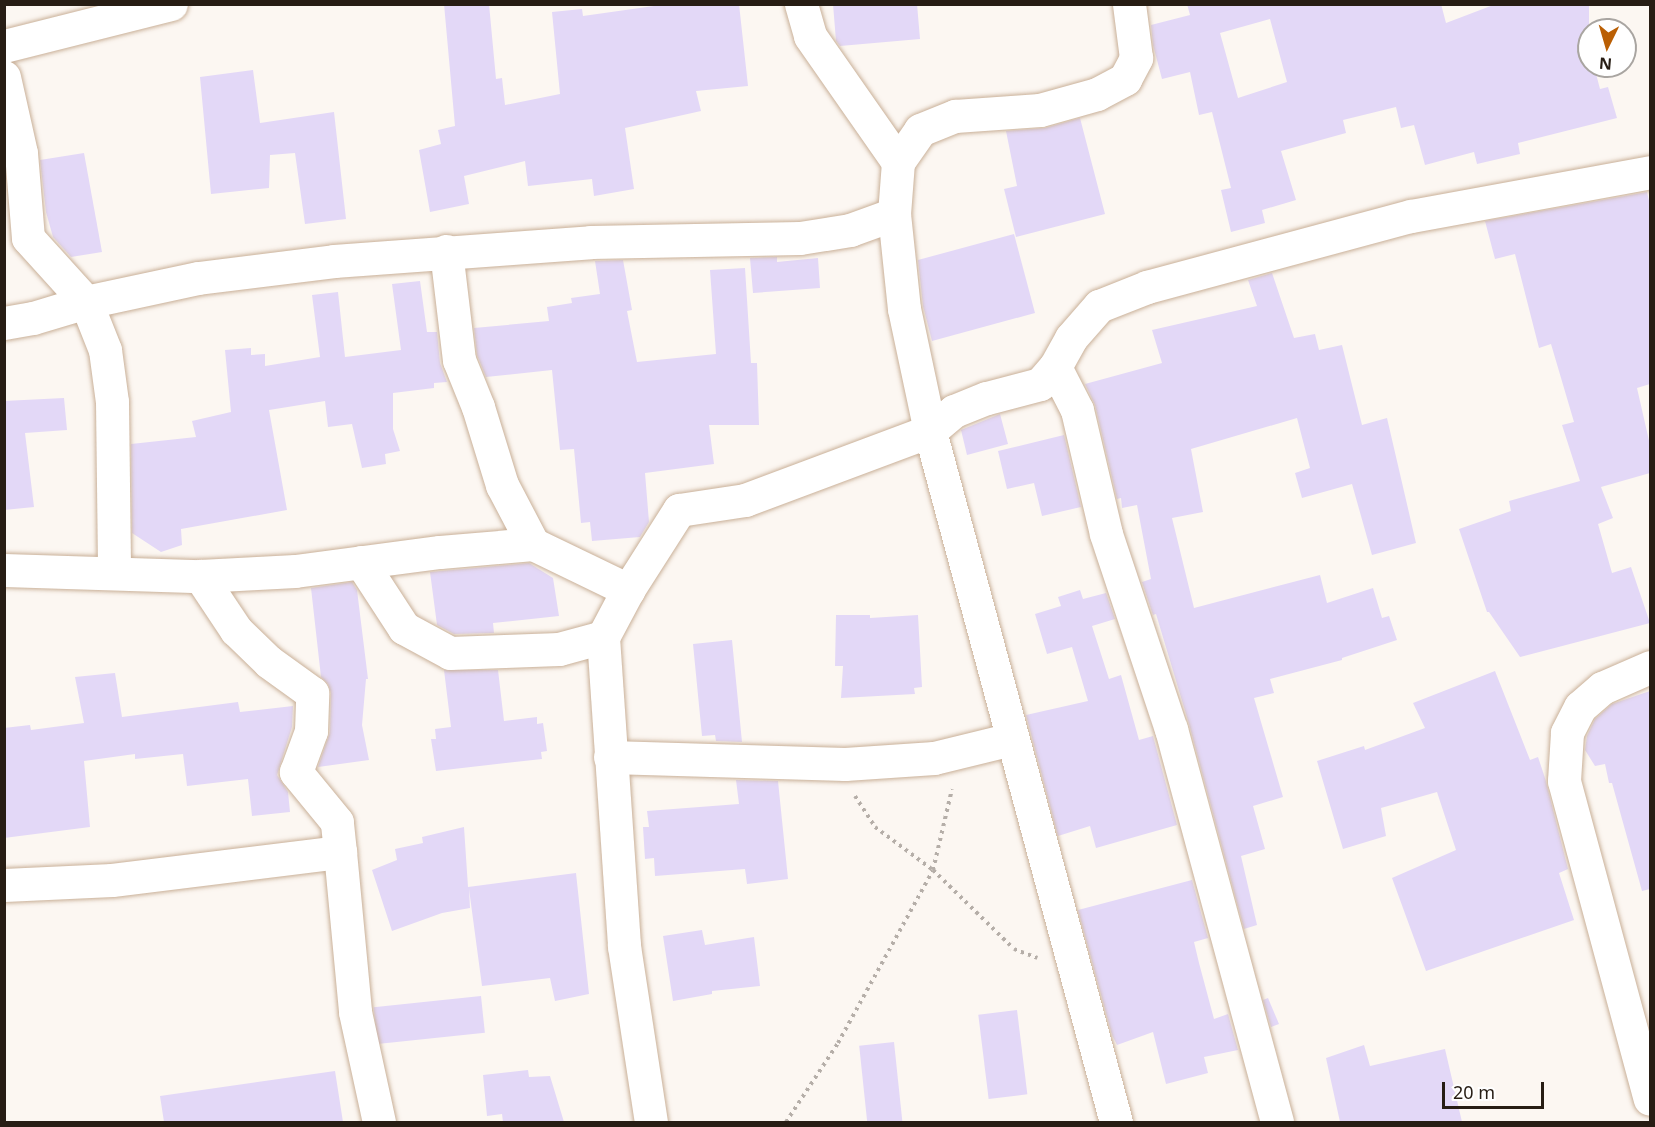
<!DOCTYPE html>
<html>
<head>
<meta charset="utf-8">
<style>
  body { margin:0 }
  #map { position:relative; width:1655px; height:1127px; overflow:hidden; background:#fcf7f2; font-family:"Noto Sans",sans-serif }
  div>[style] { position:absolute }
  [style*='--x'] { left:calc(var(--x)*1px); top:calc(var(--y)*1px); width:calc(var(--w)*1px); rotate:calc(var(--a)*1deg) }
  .building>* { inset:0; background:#e3d8f7; transform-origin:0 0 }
  .path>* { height:4px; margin-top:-2px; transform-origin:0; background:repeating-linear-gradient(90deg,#b5aea8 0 3px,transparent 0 7.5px) }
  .roads { filter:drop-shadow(0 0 2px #c9b098) drop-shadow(0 0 2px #c9b098) }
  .street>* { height:33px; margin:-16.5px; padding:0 16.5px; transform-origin:16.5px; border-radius:16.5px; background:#fff }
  span { translate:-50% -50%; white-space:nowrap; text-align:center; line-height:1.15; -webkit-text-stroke:5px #fff; paint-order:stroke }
  .frame { position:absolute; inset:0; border:6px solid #271d14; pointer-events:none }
  .north { position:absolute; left:1577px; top:18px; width:60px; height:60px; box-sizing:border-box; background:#fff; border:2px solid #a9a5a1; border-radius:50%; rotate:185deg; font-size:16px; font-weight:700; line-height:24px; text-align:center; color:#271d14 }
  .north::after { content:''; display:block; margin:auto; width:21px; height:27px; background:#ba5f04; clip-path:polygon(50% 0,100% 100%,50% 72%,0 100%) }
  .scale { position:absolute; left:1442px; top:1082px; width:102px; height:27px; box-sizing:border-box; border:3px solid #271d14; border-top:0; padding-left:8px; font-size:18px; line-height:21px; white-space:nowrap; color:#271d14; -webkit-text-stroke:4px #fff; paint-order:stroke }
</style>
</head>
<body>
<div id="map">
  <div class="building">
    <div style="clip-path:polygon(444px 4px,489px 4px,496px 79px,502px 78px,505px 105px,560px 94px,552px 12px,582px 9px,583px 16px,668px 4px,739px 4px,748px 86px,696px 91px,701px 111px,625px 128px,634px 189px,594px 196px,592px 179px,528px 186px,525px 161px,464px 176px,469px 204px,430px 212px,419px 150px,441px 144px,438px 130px,455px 126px)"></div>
    <div style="clip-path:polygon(833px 4px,917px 4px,920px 39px,840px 46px,836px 41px)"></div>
    <div style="clip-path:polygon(evenodd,1187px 4px,1441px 4px,1446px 23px,1496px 4px,1589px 4px,1589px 66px,1594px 66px,1600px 89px,1608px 87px,1617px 118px,1518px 143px,1520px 154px,1477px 164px,1474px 152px,1425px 165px,1414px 125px,1401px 128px,1396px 107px,1343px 120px,1346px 133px,1281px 151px,1296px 200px,1262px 210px,1265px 223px,1231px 232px,1221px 190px,1231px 188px,1212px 112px,1199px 115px,1190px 72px,1162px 79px,1153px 45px,1151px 25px,1190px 15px,1187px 4px,1270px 19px,1287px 82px,1238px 98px,1220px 33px,1270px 19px)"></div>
    <div style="clip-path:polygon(253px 70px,260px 123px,334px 112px,346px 219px,305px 224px,295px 153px,270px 155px,269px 188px,211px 194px,200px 77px)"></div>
    <div style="clip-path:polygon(1080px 118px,1105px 214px,1016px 237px,1004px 189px,1017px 186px,1006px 131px,1045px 128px)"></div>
    <div style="clip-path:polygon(84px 153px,102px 252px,71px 257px,53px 237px,46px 212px,40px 160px)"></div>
    <div style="clip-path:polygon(1647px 192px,1650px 205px,1650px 384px,1637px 388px,1650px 445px,1650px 473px,1601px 487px,1613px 518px,1598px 524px,1612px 573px,1631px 567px,1650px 623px,1520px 657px,1489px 612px,1487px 612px,1459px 529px,1511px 511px,1509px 501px,1580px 481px,1562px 425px,1574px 422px,1551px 344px,1539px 348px,1515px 254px,1495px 259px,1485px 221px)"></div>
    <div style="clip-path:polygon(1014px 234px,1035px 313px,932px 341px,923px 306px,918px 260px)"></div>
    <div style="clip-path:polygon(777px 257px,777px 262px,818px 258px,820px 288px,753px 293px,750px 258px)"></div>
    <div style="clip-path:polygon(623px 260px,632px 310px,627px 311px,637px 362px,716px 354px,710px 270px,745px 268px,751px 363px,757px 363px,759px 425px,709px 425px,714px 464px,645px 473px,649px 522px,640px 537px,592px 541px,590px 522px,581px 523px,574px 449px,560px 450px,552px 370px,486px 377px,477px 355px,474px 328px,549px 321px,547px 307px,572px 303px,571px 298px,600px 294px,595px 261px)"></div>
    <div style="clip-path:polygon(1272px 273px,1294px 338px,1315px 334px,1319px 350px,1342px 345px,1362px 425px,1387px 418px,1416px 543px,1372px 555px,1352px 484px,1302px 498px,1295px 473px,1310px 468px,1297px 418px,1191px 449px,1203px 512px,1172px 518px,1194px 608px,1320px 575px,1327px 603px,1373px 588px,1382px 618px,1389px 616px,1397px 640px,1342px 658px,1342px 660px,1270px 679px,1274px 693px,1254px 698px,1283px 797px,1253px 806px,1265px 849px,1241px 856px,1257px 925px,1244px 929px,1189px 724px,1156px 614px,1153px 615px,1142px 582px,1151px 579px,1137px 505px,1122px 508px,1121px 498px,1117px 499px,1095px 405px,1085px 384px,1162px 363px,1152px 330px,1257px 306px,1248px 280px)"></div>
    <div style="clip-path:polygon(420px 281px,427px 332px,437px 332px,440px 363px,447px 382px,434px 383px,434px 388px,393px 393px,393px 429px,400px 451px,385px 454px,386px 464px,362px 468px,352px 424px,328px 427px,325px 401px,269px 410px,287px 510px,181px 529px,182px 545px,161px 552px,132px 533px,131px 444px,196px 437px,192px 421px,231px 412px,225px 350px,251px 348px,251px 355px,265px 354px,265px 366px,320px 357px,312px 295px,338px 292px,345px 357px,401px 350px,392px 284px)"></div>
    <div style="clip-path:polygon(64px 398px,67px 430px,25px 433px,34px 507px,4px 510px,4px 401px)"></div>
    <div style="clip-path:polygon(1000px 414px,1008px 444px,967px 455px,961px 430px)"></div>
    <div style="clip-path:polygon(1064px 435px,1081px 507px,1042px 516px,1034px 483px,1007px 489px,998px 451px)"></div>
    <div style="clip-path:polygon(529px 563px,553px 578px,559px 616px,493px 623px,494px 633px,454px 634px,437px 625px,430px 572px)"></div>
    <div style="clip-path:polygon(352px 582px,357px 590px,368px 679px,366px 679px,362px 725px,369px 760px,318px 767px,330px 732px,331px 693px,328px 684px,321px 677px,311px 588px)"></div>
    <div style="clip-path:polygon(1080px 590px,1083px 599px,1106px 593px,1115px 619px,1092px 626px,1109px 679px,1121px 675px,1139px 740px,1153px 736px,1177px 825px,1096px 848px,1090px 826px,1058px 836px,1026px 715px,1088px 701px,1072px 647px,1047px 654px,1035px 614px,1061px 606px,1058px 597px)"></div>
    <div style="clip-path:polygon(836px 615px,870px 615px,870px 618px,918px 615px,922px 687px,914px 688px,915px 694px,841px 698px,843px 666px,835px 666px)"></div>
    <div style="clip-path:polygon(732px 640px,742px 742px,716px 741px,715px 735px,702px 736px,693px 644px)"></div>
    <div style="clip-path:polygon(444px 670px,498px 670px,504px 721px,537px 717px,537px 724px,543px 723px,547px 751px,541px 752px,542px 759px,436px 771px,431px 739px,436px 739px,435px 729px,451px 727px)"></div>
    <div style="clip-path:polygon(1495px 671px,1530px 760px,1538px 757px,1545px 778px,1568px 869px,1559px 873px,1574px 920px,1426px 971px,1392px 878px,1456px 850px,1437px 792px,1381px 808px,1386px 836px,1343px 849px,1317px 761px,1364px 746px,1365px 750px,1425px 728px,1413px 703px)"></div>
    <div style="clip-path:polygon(115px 673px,122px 717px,238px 702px,240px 712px,293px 706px,292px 727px,277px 775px,288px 792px,290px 812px,252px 816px,248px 779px,187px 786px,183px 754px,135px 759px,135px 754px,84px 761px,90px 827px,4px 838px,4px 728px,30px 725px,31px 730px,84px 723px,75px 677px)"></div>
    <div style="clip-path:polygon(1650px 691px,1650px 889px,1642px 891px,1612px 783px,1609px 783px,1605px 764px,1595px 766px,1585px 750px,1587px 736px,1595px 719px,1612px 704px)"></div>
    <div style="clip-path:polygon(736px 780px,778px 781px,788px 879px,747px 884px,745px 869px,655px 876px,654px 858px,645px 859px,643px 827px,649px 827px,647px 811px,739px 804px)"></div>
    <div style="clip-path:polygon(464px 827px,468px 887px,576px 873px,589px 994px,555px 1001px,550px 978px,482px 986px,469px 889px,470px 908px,442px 913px,392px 931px,372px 870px,397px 860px,395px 849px,423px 843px,422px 837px)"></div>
    <div style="clip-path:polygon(1192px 880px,1208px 938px,1194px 942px,1199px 963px,1214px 1019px,1228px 1014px,1238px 1050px,1204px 1057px,1208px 1073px,1166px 1084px,1153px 1032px,1117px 1045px,1112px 1035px,1078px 910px)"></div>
    <div style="clip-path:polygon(702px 930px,705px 945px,754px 937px,760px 986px,712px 991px,712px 994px,673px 1001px,663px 936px)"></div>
    <div style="left:481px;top:996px;width:37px;height:108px;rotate:84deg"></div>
    <div style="clip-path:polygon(1268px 998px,1279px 1024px,1271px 1027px,1263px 1000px)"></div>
    <div style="left:1017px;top:1010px;width:85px;height:39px;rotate:83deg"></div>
    <div style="left:894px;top:1042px;width:81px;height:35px;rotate:84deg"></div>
    <div style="clip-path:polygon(1364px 1045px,1370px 1066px,1445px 1049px,1462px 1122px,1340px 1122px,1326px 1058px)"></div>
    <div style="clip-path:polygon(528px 1070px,529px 1077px,550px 1076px,564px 1122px,503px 1122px,502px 1114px,487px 1116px,483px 1075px)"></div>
    <div style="clip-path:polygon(335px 1071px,343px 1122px,164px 1122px,160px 1096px)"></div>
  </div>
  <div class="path">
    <div style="--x:855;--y:796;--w:37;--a:57"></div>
    <div style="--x:875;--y:827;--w:72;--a:36.6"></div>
    <div style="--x:933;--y:870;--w:113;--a:44.3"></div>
    <div style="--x:1014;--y:949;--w:25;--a:21"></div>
    <div style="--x:786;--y:1122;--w:95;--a:-56.6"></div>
    <div style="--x:838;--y:1043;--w:197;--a:-61.2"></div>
    <div style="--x:933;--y:870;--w:83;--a:-76.8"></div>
  </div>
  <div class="roads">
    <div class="street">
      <div style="--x:801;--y:4;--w:33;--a:74"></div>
      <div style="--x:810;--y:36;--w:154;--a:55.1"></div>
      <div style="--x:4;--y:46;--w:172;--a:-14.1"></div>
      <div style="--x:4;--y:77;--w:78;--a:77.4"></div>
      <div style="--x:21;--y:153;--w:85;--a:85.3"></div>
      <div style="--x:28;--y:238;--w:86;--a:47.8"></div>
      <div style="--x:86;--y:302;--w:52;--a:68.4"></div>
      <div style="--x:105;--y:350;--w:52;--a:82.3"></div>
      <div style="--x:112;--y:402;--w:170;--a:89.3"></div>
      <div style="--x:446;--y:251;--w:110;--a:83.2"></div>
      <div style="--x:459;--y:360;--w:51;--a:68"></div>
      <div style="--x:478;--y:407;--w:82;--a:72.9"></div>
      <div style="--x:502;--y:485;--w:67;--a:62.3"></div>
      <div style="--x:4;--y:323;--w:29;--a:-10"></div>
      <div style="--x:33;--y:318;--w:55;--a:-16.8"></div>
      <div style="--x:86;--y:302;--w:115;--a:-12.1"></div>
      <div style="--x:198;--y:278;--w:137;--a:-7.1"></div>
      <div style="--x:334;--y:261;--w:257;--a:-4.2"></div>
      <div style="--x:590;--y:242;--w:210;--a:-1.1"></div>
      <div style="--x:800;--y:238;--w:51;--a:-9.1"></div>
      <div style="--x:850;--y:230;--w:47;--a:-20"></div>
      <div style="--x:1055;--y:367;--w:48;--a:62.9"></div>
      <div style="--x:1077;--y:410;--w:127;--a:76.8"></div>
      <div style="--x:1106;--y:534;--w:206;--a:71.6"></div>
      <div style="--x:1171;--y:729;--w:407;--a:74.9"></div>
      <div style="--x:361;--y:562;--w:79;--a:56.9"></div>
      <div style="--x:404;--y:628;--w:52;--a:28.5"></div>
      <div style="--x:450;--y:653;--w:109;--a:-2.1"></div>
      <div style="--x:559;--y:649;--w:46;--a:-15.3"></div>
      <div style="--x:4;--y:570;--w:196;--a:1.8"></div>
      <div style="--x:200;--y:576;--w:95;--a:-3"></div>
      <div style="--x:295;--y:571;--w:146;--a:-7.5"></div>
      <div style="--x:440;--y:552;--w:93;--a:-4.9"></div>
      <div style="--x:533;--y:544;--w:106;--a:25.8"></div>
      <div style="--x:628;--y:590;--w:95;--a:-57.5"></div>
      <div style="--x:679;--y:510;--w:67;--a:-8.6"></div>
      <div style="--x:745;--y:500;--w:197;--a:-20.5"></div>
      <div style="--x:930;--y:431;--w:31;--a:-40"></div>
      <div style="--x:954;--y:411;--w:35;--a:-22"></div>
      <div style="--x:987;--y:398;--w:55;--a:-14.8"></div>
      <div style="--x:1040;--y:384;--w:23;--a:-49"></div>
      <div style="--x:1055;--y:367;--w:33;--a:-61"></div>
      <div style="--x:1071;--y:338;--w:43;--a:-48.8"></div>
      <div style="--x:1099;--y:306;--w:52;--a:-21.6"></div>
      <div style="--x:1147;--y:287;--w:273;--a:-15.1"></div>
      <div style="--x:1411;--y:216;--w:243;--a:-10.4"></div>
      <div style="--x:628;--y:590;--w:53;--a:118"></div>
      <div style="--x:603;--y:637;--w:310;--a:86.1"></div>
      <div style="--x:624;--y:946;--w:178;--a:81.3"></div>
      <div style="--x:1650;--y:667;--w:52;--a:156.4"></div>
      <div style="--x:1602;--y:688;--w:29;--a:139"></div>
      <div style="--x:1580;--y:707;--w:29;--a:117"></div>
      <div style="--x:1567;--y:733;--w:48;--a:93.6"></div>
      <div style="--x:1564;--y:781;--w:329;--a:74.9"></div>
      <div style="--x:610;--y:757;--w:235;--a:1.7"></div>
      <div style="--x:845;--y:764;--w:89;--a:-3.9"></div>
      <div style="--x:934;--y:758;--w:80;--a:-13.7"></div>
      <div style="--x:340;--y:852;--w:161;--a:84.6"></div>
      <div style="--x:355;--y:1012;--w:113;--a:77.7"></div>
      <div style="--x:4;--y:885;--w:108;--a:-2.7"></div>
      <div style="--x:112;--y:880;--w:230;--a:-7"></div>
      <div style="--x:340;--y:852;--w:30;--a:-96"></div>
      <div style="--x:337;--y:822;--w:65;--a:-129.4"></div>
      <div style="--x:296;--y:772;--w:44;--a:-69.9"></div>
      <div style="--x:311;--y:731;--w:38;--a:-88"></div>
      <div style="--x:312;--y:693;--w:53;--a:-144.2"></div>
      <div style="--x:269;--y:662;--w:46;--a:-135.9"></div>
      <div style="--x:236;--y:630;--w:65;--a:-123.7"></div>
      <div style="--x:1116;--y:1122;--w:716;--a:-105.07"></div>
      <div style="--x:930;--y:431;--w:125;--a:-102"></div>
      <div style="--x:904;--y:309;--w:96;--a:-96"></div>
      <div style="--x:894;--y:214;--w:52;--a:-85.6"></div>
      <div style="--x:898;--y:162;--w:39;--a:-55"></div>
      <div style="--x:920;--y:130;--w:38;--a:-22"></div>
      <div style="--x:955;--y:116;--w:85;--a:-4"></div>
      <div style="--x:1040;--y:110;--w:59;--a:-15.7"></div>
      <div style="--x:1097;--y:94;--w:32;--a:-28"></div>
      <div style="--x:1125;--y:79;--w:24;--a:-62"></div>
      <div style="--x:1136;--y:58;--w:54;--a:-97.4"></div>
    </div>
  </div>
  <div class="frame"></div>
  <div class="north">N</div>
  <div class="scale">20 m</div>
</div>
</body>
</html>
